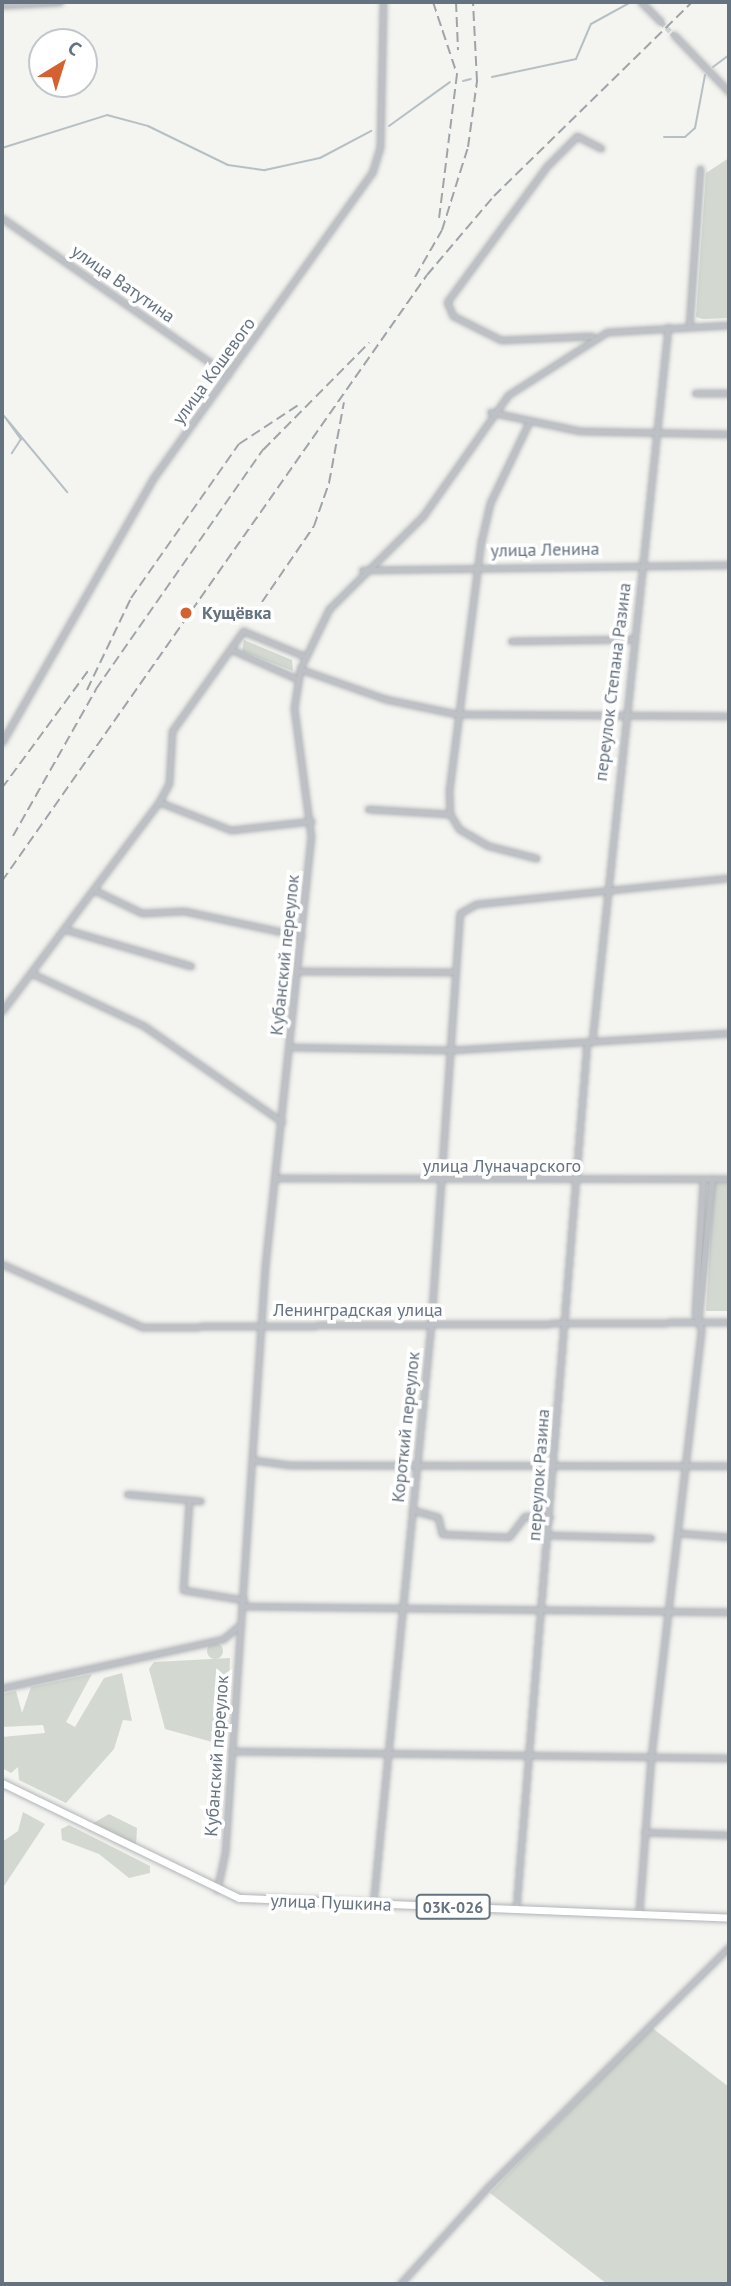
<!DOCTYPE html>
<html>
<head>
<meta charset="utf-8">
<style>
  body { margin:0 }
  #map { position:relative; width:731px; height:2286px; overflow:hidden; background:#f4f4f0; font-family:"PT Sans",sans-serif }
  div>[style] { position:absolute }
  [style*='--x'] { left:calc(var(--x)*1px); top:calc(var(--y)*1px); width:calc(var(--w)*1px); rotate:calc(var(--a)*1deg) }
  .green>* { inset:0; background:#d3d9d0 }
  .round { border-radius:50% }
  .stream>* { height:2px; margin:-1px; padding:0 1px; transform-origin:1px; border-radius:1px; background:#b6c0c4 }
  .minor-tunnel>* { height:5px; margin-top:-2.5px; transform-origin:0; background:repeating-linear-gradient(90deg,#d0d4d4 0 5px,transparent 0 7.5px) }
  .roads { filter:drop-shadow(0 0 2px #b1b4b8) drop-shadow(0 0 2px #b1b4b8) }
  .minor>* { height:5px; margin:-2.5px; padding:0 2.5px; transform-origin:2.5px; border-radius:2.5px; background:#bdc0c4 }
  .major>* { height:7px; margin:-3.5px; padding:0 3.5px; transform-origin:3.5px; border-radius:3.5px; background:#fff }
  .rail>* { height:2px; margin-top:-1px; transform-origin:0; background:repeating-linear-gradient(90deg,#9fa4a9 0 10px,transparent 0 15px) }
  .dots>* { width:19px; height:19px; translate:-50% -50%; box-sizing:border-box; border:4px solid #fff; border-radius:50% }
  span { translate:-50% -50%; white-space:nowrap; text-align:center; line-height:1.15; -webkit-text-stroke:7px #fff; paint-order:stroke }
  .shield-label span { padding:2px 5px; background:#fff; border:2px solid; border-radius:5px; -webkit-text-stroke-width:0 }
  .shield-label { font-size:16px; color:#65727f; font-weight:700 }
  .street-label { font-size:18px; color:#65727f }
  .poi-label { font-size:18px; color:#65727f; font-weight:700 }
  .left { translate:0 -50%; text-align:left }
  .frame { position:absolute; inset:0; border:4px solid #65727f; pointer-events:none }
  .north { position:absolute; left:28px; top:28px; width:70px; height:70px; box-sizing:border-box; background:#fff; border:2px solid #c1c7cc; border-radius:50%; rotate:38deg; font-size:19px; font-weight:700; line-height:28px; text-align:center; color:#65727f }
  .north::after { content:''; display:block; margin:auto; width:24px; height:32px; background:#d46230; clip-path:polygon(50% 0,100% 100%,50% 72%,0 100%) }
</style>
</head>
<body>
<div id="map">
  <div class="green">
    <div style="clip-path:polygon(729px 158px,729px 318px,703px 319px,696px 317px,706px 173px)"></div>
    <div style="clip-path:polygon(244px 640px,292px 660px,293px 671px,242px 651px)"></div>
    <div style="clip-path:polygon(714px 1182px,729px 1182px,729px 1311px,706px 1311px)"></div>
    <div class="round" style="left:207px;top:1643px;width:16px;height:16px"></div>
    <div style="clip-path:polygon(230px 1658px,227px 1746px,165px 1729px,149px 1669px,154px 1662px)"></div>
    <div style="clip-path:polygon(122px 1673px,132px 1721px,123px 1720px,114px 1749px,66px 1803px,19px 1780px,18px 1767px,11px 1773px,2px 1768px,2px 1737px,45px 1733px,43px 1725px,2px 1727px,2px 1694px,16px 1691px,22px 1713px,31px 1687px,92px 1674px,66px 1722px,75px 1727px,104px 1678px)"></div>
    <div style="clip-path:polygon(23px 1812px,45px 1824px,2px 1889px,2px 1842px,18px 1831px)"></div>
    <div style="clip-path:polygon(109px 1814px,137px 1828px,136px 1847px,90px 1825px)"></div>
    <div style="clip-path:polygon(69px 1825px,150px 1866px,150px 1873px,129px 1878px,99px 1854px,62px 1840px,61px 1829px)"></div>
    <div style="clip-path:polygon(651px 2027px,729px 2087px,729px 2284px,607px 2284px,490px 2193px)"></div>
  </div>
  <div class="stream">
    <div style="--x:713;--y:67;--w:20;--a:-37"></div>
    <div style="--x:492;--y:77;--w:86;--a:-12.1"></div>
    <div style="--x:576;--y:59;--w:38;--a:-67"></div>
    <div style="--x:591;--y:24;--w:46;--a:-28.8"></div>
    <div style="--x:463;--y:81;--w:8;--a:-14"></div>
    <div style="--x:389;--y:126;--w:75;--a:-35.8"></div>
    <div style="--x:664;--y:137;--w:21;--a:0"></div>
    <div style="--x:685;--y:137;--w:13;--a:-42"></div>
    <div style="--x:695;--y:128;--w:54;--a:-79.3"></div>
    <div style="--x:2;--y:148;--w:110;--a:-17.4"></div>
    <div style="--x:107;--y:115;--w:42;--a:15"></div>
    <div style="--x:148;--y:126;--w:89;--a:26"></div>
    <div style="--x:228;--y:165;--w:37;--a:8"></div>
    <div style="--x:265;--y:170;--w:56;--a:-12.3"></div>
    <div style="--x:320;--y:158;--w:58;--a:-27.9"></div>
    <div style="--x:4;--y:416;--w:99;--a:50.3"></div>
    <div style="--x:7;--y:420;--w:24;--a:54"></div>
    <div style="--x:21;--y:439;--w:17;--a:123"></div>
  </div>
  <div class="minor-tunnel">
    <div style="--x:661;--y:22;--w:18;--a:45"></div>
  </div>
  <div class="roads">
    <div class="minor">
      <div style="--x:641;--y:2;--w:28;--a:45"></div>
      <div style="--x:2;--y:5;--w:58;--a:-3"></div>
      <div style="--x:674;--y:35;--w:79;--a:46"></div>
      <div style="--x:2;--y:218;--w:275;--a:34.8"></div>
      <div style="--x:689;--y:327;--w:159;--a:-86"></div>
      <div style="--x:592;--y:336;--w:91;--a:177.5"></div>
      <div style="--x:501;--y:340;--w:54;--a:-153.4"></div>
      <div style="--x:453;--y:316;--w:15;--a:-113"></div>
      <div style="--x:447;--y:302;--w:167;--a:-53.7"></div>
      <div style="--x:546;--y:167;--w:44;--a:-45"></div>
      <div style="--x:577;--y:136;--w:27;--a:27"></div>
      <div style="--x:695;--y:393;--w:34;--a:0"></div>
      <div style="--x:490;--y:412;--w:92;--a:11.9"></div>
      <div style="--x:580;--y:431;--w:149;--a:1.2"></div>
      <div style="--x:528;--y:424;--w:88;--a:115.7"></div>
      <div style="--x:490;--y:503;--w:39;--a:103"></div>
      <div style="--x:481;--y:541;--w:251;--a:97.3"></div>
      <div style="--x:449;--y:790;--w:24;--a:88"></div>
      <div style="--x:450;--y:814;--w:17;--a:59"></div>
      <div style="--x:459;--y:829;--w:34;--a:30"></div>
      <div style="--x:489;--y:846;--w:49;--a:14.3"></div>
      <div style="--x:362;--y:570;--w:367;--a:-0.8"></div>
      <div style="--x:511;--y:641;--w:122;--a:-0.9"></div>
      <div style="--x:230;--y:649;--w:73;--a:24.1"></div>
      <div style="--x:300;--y:669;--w:90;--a:19.4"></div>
      <div style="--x:385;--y:699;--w:73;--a:11.9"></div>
      <div style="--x:456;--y:714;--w:273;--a:0.4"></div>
      <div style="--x:2;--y:742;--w:305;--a:-60.2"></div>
      <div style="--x:154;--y:477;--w:374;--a:-54.4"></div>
      <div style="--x:372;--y:173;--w:27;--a:-73"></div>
      <div style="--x:380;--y:147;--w:145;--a:-88.8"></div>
      <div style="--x:159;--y:802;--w:77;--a:21.3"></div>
      <div style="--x:231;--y:830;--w:81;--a:-6.4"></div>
      <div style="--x:368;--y:809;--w:82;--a:3.5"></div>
      <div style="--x:94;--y:890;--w:53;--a:25.6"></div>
      <div style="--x:142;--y:913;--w:42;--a:-2.7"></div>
      <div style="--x:184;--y:911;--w:120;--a:12.1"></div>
      <div style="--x:67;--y:930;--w:129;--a:16.2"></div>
      <div style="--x:297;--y:971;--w:156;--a:0.4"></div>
      <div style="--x:31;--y:973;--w:125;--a:25.1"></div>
      <div style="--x:144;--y:1026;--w:168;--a:34.8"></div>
      <div style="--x:2;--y:1011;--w:261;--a:-53.1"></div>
      <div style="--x:159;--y:802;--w:21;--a:-62"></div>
      <div style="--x:169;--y:783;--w:52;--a:-86.7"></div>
      <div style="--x:172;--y:731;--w:123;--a:-54.6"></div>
      <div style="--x:243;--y:631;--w:66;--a:22.3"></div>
      <div style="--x:592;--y:1042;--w:719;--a:-83.93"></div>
      <div style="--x:290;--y:1047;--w:161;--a:1.1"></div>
      <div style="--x:451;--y:1050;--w:279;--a:-3.5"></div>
      <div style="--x:276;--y:1178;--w:453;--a:0.1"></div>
      <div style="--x:2;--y:1264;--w:154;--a:24.2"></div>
      <div style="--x:142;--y:1327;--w:587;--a:-0.49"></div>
      <div style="--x:698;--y:1322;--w:144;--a:-84.4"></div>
      <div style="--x:254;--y:1460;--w:36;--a:8"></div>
      <div style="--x:290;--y:1465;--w:439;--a:0.1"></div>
      <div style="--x:127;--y:1494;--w:74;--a:5.4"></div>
      <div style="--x:189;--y:1502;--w:88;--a:93.9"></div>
      <div style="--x:183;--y:1590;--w:62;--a:9.3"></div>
      <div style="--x:412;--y:1510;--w:27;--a:15"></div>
      <div style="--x:438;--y:1517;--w:17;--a:77"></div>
      <div style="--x:442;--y:1534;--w:67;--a:2.6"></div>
      <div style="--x:509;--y:1537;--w:26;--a:-53"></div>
      <div style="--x:525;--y:1516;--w:25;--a:2"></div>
      <div style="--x:679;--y:1533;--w:50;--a:4.6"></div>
      <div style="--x:549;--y:1535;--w:102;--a:1.7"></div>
      <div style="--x:243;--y:1606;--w:486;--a:0.7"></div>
      <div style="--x:2;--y:1688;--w:226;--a:-12.5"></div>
      <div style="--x:223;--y:1639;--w:23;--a:-40"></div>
      <div style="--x:231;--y:1751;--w:498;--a:0.8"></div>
      <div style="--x:644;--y:1832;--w:85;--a:2"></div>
      <div style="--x:217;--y:1890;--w:38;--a:-78"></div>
      <div style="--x:225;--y:1853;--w:588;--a:-86.1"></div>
      <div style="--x:265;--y:1266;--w:431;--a:-83.9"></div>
      <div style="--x:311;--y:837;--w:130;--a:-97.5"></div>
      <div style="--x:294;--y:708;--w:39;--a:-81"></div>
      <div style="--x:300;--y:669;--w:67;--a:-64.2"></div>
      <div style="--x:329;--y:609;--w:132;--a:-44.7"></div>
      <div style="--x:423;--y:516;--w:148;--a:-54.9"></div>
      <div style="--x:508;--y:395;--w:117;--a:-32.5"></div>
      <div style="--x:607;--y:332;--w:122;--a:-3.3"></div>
      <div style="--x:373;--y:1905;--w:584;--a:-84.3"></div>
      <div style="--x:431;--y:1324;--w:412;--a:-86"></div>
      <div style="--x:460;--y:913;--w:18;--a:-29"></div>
      <div style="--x:476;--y:904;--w:254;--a:-5.9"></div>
      <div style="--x:516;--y:1909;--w:870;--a:-85.32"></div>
      <div style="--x:639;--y:1912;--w:155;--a:-85.6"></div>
      <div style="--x:651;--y:1757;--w:431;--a:-83.3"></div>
      <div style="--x:701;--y:1329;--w:16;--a:-112"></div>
      <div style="--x:695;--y:1314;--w:135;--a:-86.6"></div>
      <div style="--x:400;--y:2284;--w:132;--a:-47.8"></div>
      <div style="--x:489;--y:2186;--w:339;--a:-44.9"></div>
    </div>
    <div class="major">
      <div style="--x:2;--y:1783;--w:263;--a:25.9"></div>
      <div style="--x:239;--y:1898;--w:490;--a:2.3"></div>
    </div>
  </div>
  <div class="rail">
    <div style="--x:433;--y:2;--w:76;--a:71.6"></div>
    <div style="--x:457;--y:74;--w:145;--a:97.1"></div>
    <div style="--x:456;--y:2;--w:48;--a:87.6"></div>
    <div style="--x:415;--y:277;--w:54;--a:-60.1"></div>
    <div style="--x:442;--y:230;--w:87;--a:-72.6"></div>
    <div style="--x:468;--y:147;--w:67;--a:-82.2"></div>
    <div style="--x:477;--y:81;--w:79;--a:-92.9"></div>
    <div style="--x:262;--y:602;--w:92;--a:-55.6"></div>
    <div style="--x:314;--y:526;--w:46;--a:-70.8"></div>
    <div style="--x:329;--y:483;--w:82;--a:-79.5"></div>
    <div style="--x:87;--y:690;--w:102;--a:-64.4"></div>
    <div style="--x:131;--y:598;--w:188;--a:-55"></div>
    <div style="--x:239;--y:444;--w:73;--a:-33.3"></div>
    <div style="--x:2;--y:788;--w:145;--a:-53.7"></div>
    <div style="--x:13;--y:836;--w:169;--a:-60.5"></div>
    <div style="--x:96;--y:689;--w:292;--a:-55.1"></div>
    <div style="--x:263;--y:450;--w:151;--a:-45.3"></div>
    <div style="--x:2;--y:881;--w:740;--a:-54.96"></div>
    <div style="--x:427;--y:275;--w:104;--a:-49.7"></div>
    <div style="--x:494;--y:196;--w:277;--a:-44.4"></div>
  </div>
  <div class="dots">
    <div style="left:186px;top:613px;background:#d46230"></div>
  </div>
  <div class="shield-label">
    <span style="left:453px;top:1907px">03К-026</span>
  </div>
  <div class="street-label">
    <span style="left:123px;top:284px;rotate:35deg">улица Ватутина</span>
    <span style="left:214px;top:371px;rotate:-54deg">улица Кошевого</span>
    <span style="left:545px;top:550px;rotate:-1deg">улица Ленина</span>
    <span style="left:613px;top:682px;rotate:-83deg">переулок Степана Разина</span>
    <span style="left:285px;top:955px;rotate:-84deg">Кубанский переулок</span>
    <span style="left:502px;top:1166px">улица Луначарского</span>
    <span style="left:358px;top:1310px">Ленинградская улица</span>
    <span style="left:406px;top:1427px;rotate:-84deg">Короткий переулок</span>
    <span style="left:539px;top:1475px;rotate:-86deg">переулок Разина</span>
    <span style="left:217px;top:1756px;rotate:-86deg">Кубанский переулок</span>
    <span style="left:331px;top:1903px;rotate:2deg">улица Пушкина</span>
  </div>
  <div class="poi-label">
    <span class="left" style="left:202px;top:613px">Кущёвка</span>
  </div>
  <div class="frame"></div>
  <div class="north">С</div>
</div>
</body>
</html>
